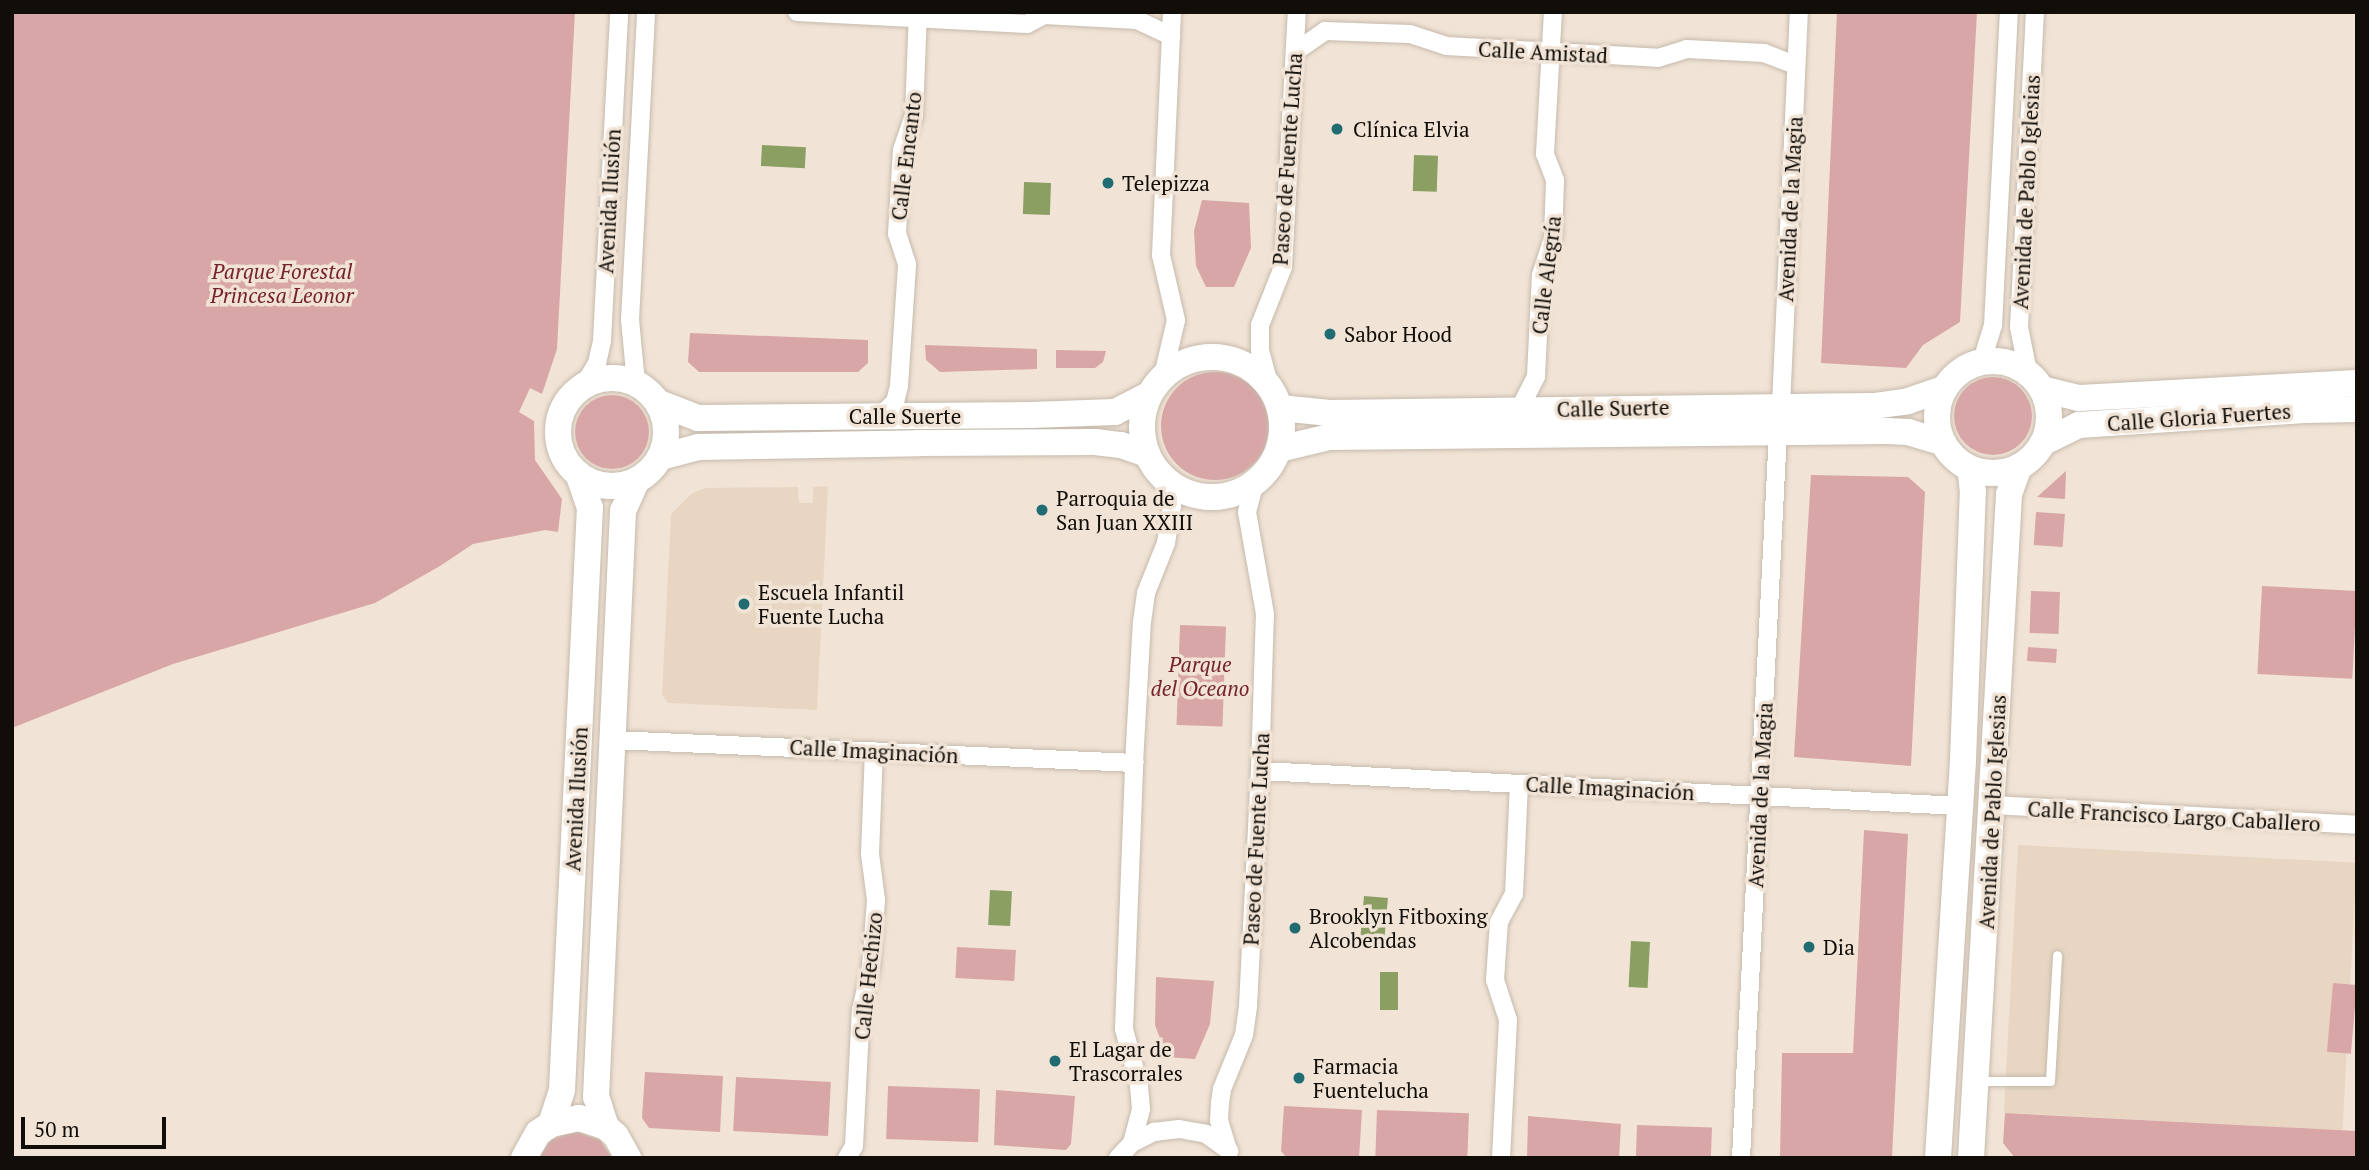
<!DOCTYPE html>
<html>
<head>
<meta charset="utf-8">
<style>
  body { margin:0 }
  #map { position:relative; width:2369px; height:1170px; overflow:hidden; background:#f1e4d6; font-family:"PT Serif",serif }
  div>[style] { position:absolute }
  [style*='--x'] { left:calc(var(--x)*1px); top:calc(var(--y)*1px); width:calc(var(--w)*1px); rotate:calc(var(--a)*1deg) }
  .built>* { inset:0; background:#e8d6c2; transform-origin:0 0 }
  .green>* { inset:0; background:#d8a6a7; transform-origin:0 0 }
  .round { border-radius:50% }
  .water>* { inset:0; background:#8b9f62; transform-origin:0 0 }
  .roads { filter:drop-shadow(0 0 2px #c6baac) drop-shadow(0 0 2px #c6baac) }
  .lane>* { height:9px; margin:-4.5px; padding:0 4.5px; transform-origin:4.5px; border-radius:4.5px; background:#fff }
  .street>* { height:18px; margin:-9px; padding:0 9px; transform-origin:9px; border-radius:9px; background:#fff }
  .secondary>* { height:26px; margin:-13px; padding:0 13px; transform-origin:13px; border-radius:13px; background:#fff }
  .secondary>.ring { margin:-13px; padding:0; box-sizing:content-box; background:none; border:26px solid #fff; border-radius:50% }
  .dots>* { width:19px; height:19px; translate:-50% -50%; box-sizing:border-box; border:4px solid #f1e4d6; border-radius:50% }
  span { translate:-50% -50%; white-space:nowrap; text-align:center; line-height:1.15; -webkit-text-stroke:7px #f1e4d6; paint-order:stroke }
  .street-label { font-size:21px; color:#110d08 }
  .poi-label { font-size:21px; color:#110d08 }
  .left { translate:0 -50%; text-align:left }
  .park-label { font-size:21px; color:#76222c; font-style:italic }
  .frame { position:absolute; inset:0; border:14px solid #110d08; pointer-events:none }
  .scale { position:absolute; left:21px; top:1117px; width:145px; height:32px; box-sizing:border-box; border:4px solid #110d08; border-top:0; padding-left:9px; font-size:21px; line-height:24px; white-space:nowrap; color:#110d08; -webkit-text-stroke:5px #f1e4d6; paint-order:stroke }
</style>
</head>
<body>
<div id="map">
  <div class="built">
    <div style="clip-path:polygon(828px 486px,817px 710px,668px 703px,662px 694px,671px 514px,691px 494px,705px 488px,798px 487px,799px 503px,813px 503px,813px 487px)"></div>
    <div style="left:2018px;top:845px;width:339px;height:268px;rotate:3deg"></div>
  </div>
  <div class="green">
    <div style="clip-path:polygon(12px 12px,575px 12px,557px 349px,542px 394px,530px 388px,519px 412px,534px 421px,535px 460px,562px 499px,558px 532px,545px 530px,473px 544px,440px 566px,375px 603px,173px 664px,12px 728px)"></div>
    <div style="clip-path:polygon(1837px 12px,1977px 12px,1960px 322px,1923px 345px,1906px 368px,1821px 363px)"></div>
    <div style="clip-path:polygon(1202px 200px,1249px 203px,1251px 248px,1234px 287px,1206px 287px,1196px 266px,1194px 231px)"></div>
    <div style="clip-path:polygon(690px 333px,868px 340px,868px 363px,858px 372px,699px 372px,688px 362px)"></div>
    <div style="clip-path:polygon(925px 345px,1037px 349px,1037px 369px,940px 372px,926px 360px)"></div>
    <div style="clip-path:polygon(1056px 350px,1106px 351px,1103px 362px,1095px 368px,1056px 368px)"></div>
    <div class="round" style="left:1161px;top:372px;width:108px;height:108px"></div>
    <div class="round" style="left:1954px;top:377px;width:78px;height:78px"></div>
    <div class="round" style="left:575px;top:395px;width:74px;height:74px"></div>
    <div style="clip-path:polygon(2066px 471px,2065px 499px,2037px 497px)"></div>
    <div style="clip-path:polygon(1811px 475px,1908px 477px,1925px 492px,1911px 766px,1794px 757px)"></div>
    <div style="left:2036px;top:512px;width:29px;height:33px;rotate:4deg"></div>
    <div style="left:2262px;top:586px;width:95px;height:88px;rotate:3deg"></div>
    <div style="left:2031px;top:591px;width:29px;height:42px;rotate:2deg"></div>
    <div style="left:1180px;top:625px;width:46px;height:100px;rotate:2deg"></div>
    <div style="left:2028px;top:647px;width:29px;height:14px;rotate:4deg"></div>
    <div style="clip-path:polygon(1864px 830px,1908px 834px,1892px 1158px,1780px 1158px,1782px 1053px,1853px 1053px)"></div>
    <div style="left:957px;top:947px;width:59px;height:31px;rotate:3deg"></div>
    <div style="clip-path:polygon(1156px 977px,1214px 981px,1210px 1024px,1195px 1059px,1167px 1057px,1155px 1025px)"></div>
    <div style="left:2333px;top:983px;width:24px;height:69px;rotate:5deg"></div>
    <div style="clip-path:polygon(645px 1072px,723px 1076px,720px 1132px,649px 1128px,642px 1118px)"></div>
    <div style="left:736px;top:1077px;width:95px;height:54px;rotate:3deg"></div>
    <div style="left:888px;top:1086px;width:92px;height:53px;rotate:2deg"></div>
    <div style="clip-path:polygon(996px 1090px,1075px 1096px,1071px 1144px,1066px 1150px,994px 1145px)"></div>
    <div style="clip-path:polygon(1284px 1106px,1362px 1110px,1359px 1158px,1287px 1158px,1281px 1151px)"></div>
    <div style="left:1377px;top:1110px;width:92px;height:48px;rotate:2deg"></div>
    <div style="clip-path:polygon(2005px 1113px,2357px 1131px,2357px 1158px,2015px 1158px,2003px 1143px)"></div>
    <div style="clip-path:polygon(1528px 1116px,1621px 1124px,1619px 1158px,1527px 1158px)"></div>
    <div style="left:1637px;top:1125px;width:75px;height:33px;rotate:2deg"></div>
    <div style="clip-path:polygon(574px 1131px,600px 1140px,612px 1158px,538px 1158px,551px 1140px)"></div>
  </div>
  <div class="water">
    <div style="left:762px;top:145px;width:44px;height:21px;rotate:3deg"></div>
    <div style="left:1414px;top:155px;width:24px;height:36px;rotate:2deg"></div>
    <div style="left:1024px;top:182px;width:27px;height:32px;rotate:2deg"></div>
    <div style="left:990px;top:890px;width:22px;height:35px;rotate:3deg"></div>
    <div style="left:1364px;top:896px;width:24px;height:43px;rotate:5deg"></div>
    <div style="left:1631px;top:941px;width:19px;height:46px;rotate:3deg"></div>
    <div style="left:1380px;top:972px;width:18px;height:38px"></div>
  </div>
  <div class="roads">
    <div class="lane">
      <div style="--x:1977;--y:1081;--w:73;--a:0"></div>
      <div style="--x:2050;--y:1081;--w:126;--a:-86.8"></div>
    </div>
    <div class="street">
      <div style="--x:797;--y:12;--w:230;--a:3"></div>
      <div style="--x:1027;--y:24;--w:19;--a:-28"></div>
      <div style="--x:1044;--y:15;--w:93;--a:3.1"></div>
      <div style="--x:1137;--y:20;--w:38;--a:25"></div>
      <div style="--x:1295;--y:52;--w:37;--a:-35"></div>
      <div style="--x:1325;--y:31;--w:85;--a:2"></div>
      <div style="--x:1410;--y:34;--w:38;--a:18"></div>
      <div style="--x:1446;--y:46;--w:212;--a:3.2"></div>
      <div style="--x:1658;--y:58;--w:30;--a:-17"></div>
      <div style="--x:1687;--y:49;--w:77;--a:3"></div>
      <div style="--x:1764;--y:53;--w:34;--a:21"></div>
      <div style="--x:1982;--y:361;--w:37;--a:-73"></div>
      <div style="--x:1993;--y:326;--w:314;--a:-87.1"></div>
      <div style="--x:2028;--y:372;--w:46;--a:-101.3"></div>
      <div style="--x:2019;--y:327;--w:315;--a:-87.1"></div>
      <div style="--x:1163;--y:376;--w:57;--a:-76.9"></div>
      <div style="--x:1176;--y:320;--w:67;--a:-103"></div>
      <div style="--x:1161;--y:255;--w:243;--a:-87.4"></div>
      <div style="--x:636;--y:383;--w:63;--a:-95.4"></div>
      <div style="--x:630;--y:320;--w:308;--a:-87"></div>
      <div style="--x:1269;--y:384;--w:35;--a:-105"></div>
      <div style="--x:1260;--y:350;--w:25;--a:-90"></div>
      <div style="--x:1260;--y:325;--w:62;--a:-68.4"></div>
      <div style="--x:1283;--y:267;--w:255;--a:-86.9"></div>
      <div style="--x:584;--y:385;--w:26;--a:-59"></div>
      <div style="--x:597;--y:363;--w:23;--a:-77"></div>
      <div style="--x:602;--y:341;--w:329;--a:-87"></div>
      <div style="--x:1781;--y:406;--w:394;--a:-87.4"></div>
      <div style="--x:1519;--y:410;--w:38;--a:-63"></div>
      <div style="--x:1536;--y:376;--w:101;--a:-87.2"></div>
      <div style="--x:1541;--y:275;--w:39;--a:-72"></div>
      <div style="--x:1553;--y:238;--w:58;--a:-88"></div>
      <div style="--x:1555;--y:180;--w:28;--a:-111"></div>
      <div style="--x:1545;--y:154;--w:142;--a:-86.8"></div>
      <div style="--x:880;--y:416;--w:21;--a:-43"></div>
      <div style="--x:895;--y:402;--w:16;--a:-76"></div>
      <div style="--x:899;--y:386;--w:122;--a:-86.2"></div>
      <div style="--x:907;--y:264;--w:32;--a:-108"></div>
      <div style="--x:897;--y:234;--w:84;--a:-86.6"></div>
      <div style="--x:902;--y:150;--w:37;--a:-71"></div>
      <div style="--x:914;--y:115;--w:103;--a:-87.8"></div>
      <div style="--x:614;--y:740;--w:521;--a:2.53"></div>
      <div style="--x:1260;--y:771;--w:701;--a:2.86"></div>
      <div style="--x:1992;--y:805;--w:366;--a:3.1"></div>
      <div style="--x:1132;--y:1143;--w:35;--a:-75"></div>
      <div style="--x:1141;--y:1109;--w:24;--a:-95"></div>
      <div style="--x:1139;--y:1085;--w:58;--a:-105"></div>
      <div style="--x:1124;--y:1029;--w:266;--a:-87.8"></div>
      <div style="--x:1134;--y:763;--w:141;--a:-86.8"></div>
      <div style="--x:1142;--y:622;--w:29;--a:-82"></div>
      <div style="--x:1146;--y:593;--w:54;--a:-68.2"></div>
      <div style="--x:1166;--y:543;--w:37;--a:-81"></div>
      <div style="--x:1172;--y:506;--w:27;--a:-103"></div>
      <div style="--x:1228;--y:1150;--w:30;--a:-107"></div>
      <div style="--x:1219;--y:1121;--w:18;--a:-87"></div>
      <div style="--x:1220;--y:1103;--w:14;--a:-82"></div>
      <div style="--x:1222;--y:1089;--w:58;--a:-67.8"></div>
      <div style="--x:1244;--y:1035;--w:29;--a:-82"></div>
      <div style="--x:1248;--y:1006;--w:235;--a:-87.1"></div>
      <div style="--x:1260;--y:771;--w:157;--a:-88.2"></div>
      <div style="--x:1265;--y:614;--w:104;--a:-100"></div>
      <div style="--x:1247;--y:512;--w:30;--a:-75"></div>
      <div style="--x:847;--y:1158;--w:14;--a:-60"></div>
      <div style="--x:854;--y:1146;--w:136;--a:-87.1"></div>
      <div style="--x:861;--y:1010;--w:44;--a:-76.9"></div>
      <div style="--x:871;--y:967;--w:67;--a:-85.7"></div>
      <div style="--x:876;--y:900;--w:46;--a:-97.4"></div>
      <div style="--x:870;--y:854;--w:103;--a:-87.8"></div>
      <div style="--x:1118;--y:1158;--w:21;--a:-47"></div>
      <div style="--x:1132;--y:1143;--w:25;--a:-27"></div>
      <div style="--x:1154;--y:1132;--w:25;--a:-7"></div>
      <div style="--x:1179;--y:1129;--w:27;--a:10"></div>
      <div style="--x:1206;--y:1134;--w:29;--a:36"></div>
      <div style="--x:1501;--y:1158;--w:138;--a:-87.1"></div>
      <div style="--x:1508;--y:1020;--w:42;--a:-108"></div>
      <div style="--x:1495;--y:980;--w:58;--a:-86.1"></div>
      <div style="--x:1499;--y:922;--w:32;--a:-62"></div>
      <div style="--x:1514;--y:894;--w:110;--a:-87.4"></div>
      <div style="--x:1741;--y:1158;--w:726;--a:-87.08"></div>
    </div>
    <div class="secondary">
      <div class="ring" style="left:1142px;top:357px;width:114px;height:114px"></div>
      <div class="ring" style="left:1937px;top:361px;width:86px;height:86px"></div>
      <div class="ring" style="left:558px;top:378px;width:82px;height:82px"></div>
      <div style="--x:2042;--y:389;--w:38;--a:14"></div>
      <div style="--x:2079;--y:398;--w:278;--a:-3.1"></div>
      <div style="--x:659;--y:403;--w:42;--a:21"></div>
      <div style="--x:698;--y:418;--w:333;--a:-0.5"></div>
      <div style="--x:1031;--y:415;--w:84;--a:-2"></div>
      <div style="--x:1115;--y:412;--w:39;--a:-27"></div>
      <div style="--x:1280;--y:408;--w:50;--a:5.7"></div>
      <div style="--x:1330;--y:413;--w:544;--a:-0.74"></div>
      <div style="--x:1874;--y:406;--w:34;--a:-8"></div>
      <div style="--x:1908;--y:401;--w:37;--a:-19"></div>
      <div style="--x:2044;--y:442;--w:39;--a:-26"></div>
      <div style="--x:2079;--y:425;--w:226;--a:-3.8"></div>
      <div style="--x:2305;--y:410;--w:52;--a:-1.1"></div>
      <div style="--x:1279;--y:449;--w:51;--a:-13.5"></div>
      <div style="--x:1329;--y:437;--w:558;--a:-0.62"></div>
      <div style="--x:1887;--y:431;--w:21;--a:3"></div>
      <div style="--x:1908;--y:432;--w:34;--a:17"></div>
      <div style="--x:661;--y:457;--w:39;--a:-15"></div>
      <div style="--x:699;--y:447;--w:220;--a:-1"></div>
      <div style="--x:919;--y:443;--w:176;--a:-0.3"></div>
      <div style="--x:1095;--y:442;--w:26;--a:7"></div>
      <div style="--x:1121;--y:445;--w:28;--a:19"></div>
      <div style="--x:551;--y:1124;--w:36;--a:-72"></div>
      <div style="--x:562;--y:1090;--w:583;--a:-87.25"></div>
      <div style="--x:590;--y:508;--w:36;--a:-109"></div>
      <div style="--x:606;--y:1127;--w:32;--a:-108"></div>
      <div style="--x:596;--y:1097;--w:587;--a:-87.36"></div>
      <div style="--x:623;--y:511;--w:34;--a:-66"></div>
      <div style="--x:524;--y:1158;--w:29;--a:-61"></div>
      <div style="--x:538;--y:1133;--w:16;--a:-35"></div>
      <div style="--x:551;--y:1124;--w:29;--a:-12"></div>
      <div style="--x:579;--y:1118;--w:28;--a:18"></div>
      <div style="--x:606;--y:1127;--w:13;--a:42"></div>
      <div style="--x:616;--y:1136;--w:25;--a:61"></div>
      <div style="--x:1938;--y:1158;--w:399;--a:-86.4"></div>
      <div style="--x:1963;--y:760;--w:268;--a:-87.9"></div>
      <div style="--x:1973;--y:492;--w:23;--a:-97"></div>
      <div style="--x:1971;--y:1158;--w:665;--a:-86.72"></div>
      <div style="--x:2009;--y:494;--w:29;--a:-70"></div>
    </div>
  </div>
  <div class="dots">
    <div style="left:1337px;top:129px;background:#206c72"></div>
    <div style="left:1108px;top:183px;background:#206c72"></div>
    <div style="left:1330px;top:334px;background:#206c72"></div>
    <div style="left:1042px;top:510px;background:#206c72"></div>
    <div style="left:744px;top:604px;background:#206c72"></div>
    <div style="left:1295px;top:928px;background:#206c72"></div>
    <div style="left:1809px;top:947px;background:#206c72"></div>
    <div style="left:1055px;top:1061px;background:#206c72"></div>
    <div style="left:1299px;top:1078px;background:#206c72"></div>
  </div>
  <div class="street-label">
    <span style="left:1543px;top:52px;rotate:3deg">Calle Amistad</span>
    <span style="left:906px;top:156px;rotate:-83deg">Calle Encanto</span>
    <span style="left:1287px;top:159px;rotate:-86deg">Paseo de Fuente Lucha</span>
    <span style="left:2026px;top:192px;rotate:-87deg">Avenida de Pablo Iglesias</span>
    <span style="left:609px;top:201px;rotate:-87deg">Avenida Ilusión</span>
    <span style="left:1790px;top:209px;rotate:-87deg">Avenida de la Magia</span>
    <span style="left:1546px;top:275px;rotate:-83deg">Calle Alegría</span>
    <span style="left:1613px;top:408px;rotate:-1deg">Calle Suerte</span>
    <span style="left:905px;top:416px">Calle Suerte</span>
    <span style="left:2199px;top:417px;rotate:-4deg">Calle Gloria Fuertes</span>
    <span style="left:874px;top:751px;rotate:3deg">Calle Imaginación</span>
    <span style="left:1610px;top:788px;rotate:3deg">Calle Imaginación</span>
    <span style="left:1760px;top:795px;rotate:-87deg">Avenida de la Magia</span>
    <span style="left:576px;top:799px;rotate:-87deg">Avenida Ilusión</span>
    <span style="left:1992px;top:812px;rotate:-87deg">Avenida de Pablo Iglesias</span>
    <span style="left:2174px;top:816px;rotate:3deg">Calle Francisco Largo Caballero</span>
    <span style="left:1256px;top:839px;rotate:-87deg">Paseo de Fuente Lucha</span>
    <span style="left:868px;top:976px;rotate:-84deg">Calle Hechizo</span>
  </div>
  <div class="poi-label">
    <span class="left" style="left:1353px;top:129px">Clínica Elvia</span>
    <span class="left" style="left:1122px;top:183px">Telepizza</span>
    <span class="left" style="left:1344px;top:334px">Sabor Hood</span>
    <span class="left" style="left:1056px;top:510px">Parroquia de<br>San Juan XXIII</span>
    <span class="left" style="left:758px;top:604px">Escuela Infantil<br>Fuente Lucha</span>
    <span class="left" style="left:1309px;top:928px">Brooklyn Fitboxing<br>Alcobendas</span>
    <span class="left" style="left:1823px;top:947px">Dia</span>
    <span class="left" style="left:1069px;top:1061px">El Lagar de<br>Trascorrales</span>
    <span class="left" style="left:1313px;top:1078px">Farmacia<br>Fuentelucha</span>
  </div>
  <div class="park-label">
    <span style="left:282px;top:283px">Parque Forestal<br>Princesa Leonor</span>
    <span style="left:1200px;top:676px">Parque<br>del Oceano</span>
  </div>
  <div class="frame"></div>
  <div class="scale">50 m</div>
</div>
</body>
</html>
